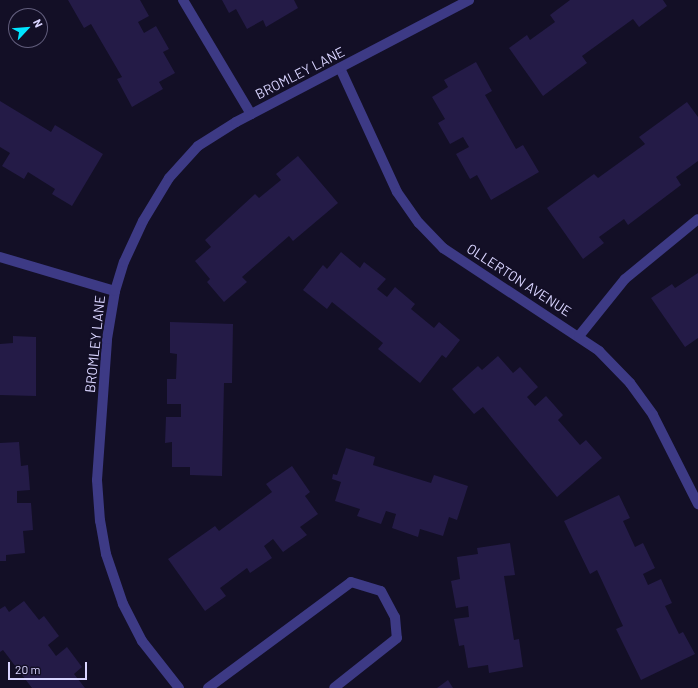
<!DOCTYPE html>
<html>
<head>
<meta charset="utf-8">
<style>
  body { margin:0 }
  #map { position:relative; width:698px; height:688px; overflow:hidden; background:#130f26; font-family:Barlow,sans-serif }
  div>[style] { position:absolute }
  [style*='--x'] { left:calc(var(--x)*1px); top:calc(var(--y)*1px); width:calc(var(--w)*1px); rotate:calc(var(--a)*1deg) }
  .building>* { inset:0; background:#241b47 }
  .minor>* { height:10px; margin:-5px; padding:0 5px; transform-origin:5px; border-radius:5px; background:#3d3a85 }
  span { translate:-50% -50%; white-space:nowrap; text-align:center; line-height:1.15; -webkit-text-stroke:4px #130f26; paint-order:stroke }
  .street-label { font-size:14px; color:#d9d4ff }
  .north { position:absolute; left:8px; top:8px; width:40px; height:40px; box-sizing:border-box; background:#130f26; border:1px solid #625e7d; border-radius:50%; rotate:64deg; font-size:11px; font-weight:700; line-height:16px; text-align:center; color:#d9d4ff }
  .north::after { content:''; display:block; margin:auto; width:14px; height:18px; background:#00e5ff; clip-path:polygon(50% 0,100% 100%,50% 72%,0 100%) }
  .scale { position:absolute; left:8px; top:662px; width:79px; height:18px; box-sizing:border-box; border:2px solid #d9d4ff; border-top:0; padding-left:5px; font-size:12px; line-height:14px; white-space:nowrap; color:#d9d4ff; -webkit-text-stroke:3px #130f26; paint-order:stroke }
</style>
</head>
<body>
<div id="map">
  <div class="building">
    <div style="clip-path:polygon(68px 0,140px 0,149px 16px,138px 22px,144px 33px,156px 26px,169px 49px,163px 52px,175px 73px,159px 82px,163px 89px,132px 107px,117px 79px,122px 77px,91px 24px,84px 28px)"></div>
    <div style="clip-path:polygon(222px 0,294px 0,298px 8px,266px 27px,263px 20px,247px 29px,236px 9px,229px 13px)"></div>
    <div style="clip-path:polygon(570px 0,663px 0,667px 6px,639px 27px,633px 19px,582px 56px,587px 63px,543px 96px,509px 48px,527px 35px,530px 40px,555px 22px,550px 15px)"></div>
    <div style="clip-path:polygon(476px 62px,492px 91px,485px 95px,516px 149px,523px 145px,539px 172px,491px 200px,477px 175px,470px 179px,456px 154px,469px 147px,463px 137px,450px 144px,438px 123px,445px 119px,432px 97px,448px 87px,444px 80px)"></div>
    <div style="clip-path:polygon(0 101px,51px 132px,55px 125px,103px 154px,72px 206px,52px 194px,55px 189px,28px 172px,24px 179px,2px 166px,10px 153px,0 147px)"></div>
    <div style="clip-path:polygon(687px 102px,698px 117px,698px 161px,676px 177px,681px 185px,628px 225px,624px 219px,599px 237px,604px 243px,583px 259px,547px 208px,594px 174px,598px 178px,645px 144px,639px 137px)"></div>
    <div style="clip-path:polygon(298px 156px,338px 203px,293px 241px,289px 236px,242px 277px,247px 282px,224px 302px,207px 282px,210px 279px,195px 261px,211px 247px,205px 240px,255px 194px,259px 198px,281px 180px,276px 174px)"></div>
    <div style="clip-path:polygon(341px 252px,360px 268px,364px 262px,386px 279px,377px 289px,387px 297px,395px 287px,415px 304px,411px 309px,434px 328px,439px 322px,460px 340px,446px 358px,442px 355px,420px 383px,378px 349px,383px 343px,332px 302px,327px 309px,303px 290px,323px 265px,327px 269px)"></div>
    <div style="clip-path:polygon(698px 273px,698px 338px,685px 347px,651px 298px,672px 284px,675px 288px)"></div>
    <div style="clip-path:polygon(170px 322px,233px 324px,232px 383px,224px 383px,222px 476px,190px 475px,190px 467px,172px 467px,172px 442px,165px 443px,166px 417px,181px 417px,181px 404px,167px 404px,167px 379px,176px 379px,177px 354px,170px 353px)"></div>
    <div style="clip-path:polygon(13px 336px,36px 337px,36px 396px,0 395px,0 344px,13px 343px)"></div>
    <div style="clip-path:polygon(498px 356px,513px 373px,520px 367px,538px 387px,527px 397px,535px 406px,546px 396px,563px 415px,558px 420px,580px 445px,586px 440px,602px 458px,557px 497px,483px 407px,474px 414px,452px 389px,478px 366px,482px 370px)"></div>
    <div style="clip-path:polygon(19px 442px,21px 466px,28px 465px,30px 490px,17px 491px,17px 503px,31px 503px,33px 530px,23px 531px,25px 553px,6px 555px,6px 561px,0 561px,0 443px)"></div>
    <div style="clip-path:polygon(346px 448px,375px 457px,373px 465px,431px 483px,434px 475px,468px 486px,457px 520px,449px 517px,443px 536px,420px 529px,418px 537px,392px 528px,396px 514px,386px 511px,381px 524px,357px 516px,360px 509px,335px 501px,341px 482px,332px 479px,333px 474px,337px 475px)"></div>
    <div style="clip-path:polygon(292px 466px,310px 492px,305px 496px,318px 514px,300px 527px,307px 535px,283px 552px,273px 539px,264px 546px,272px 558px,250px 573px,247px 568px,220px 588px,226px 596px,205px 611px,168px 559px,215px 526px,219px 531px,272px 492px,266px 484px)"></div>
    <div style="clip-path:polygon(619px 495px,630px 518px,623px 521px,635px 547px,643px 543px,655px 568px,643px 574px,648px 585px,661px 579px,672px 603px,665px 606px,679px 634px,683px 632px,695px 654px,641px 680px,616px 629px,623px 626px,597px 570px,590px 574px,564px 521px)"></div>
    <div style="clip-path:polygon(510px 543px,515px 575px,504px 576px,514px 640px,519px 639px,523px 667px,489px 673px,488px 665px,468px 668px,464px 645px,459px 646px,454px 619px,469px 617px,468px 606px,456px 608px,451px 581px,460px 579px,457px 557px,478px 554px,477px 548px)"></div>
    <div style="clip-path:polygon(24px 601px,39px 620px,44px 616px,59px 636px,48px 645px,56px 656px,67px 647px,82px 667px,74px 674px,85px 688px,32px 688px,3px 650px,0 652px,0 609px,5px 606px,9px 612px)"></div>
    <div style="clip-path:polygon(448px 680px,453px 688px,437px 688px)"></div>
  </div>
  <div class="minor">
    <div style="--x:183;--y:0;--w:133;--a:59.2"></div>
    <div style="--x:340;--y:68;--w:136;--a:65.3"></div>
    <div style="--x:397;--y:192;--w:38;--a:55"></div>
    <div style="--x:419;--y:223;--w:35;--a:46"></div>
    <div style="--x:443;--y:248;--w:187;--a:33.4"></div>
    <div style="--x:599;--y:351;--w:45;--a:45.9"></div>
    <div style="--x:630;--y:383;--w:39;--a:54"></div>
    <div style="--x:653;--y:415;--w:100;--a:63.2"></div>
    <div style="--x:0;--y:257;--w:120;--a:16.5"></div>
    <div style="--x:579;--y:336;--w:73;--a:-51.1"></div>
    <div style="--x:625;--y:279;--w:94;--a:-39.4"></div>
    <div style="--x:179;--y:688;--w:60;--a:-128.2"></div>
    <div style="--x:142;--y:641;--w:42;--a:-117.2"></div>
    <div style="--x:123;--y:604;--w:53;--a:-108.8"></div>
    <div style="--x:106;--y:554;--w:34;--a:-100"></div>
    <div style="--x:100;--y:521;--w:41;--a:-94.2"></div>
    <div style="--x:97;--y:480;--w:141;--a:-85.9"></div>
    <div style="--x:107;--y:339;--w:49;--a:-80.5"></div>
    <div style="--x:115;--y:291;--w:30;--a:-73"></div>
    <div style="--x:124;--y:262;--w:45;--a:-65.1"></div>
    <div style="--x:143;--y:221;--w:50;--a:-58.8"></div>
    <div style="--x:169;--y:178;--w:43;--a:-47.8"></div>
    <div style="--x:198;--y:146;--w:45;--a:-32.3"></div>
    <div style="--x:236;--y:122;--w:263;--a:-27.6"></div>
    <div style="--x:208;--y:688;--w:178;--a:-36.5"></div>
    <div style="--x:351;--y:582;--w:31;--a:17"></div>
    <div style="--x:381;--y:591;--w:30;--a:62"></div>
    <div style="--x:395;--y:617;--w:21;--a:85"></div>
    <div style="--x:397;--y:638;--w:80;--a:141.6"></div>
  </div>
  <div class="street-label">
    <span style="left:300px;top:73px;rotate:-27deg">BROMLEY LANE</span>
    <span style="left:519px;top:280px;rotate:33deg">OLLERTON AVENUE</span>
    <span style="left:95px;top:344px;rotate:-84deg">BROMLEY LANE</span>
  </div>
  <div class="north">N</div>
  <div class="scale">20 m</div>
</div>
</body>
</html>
